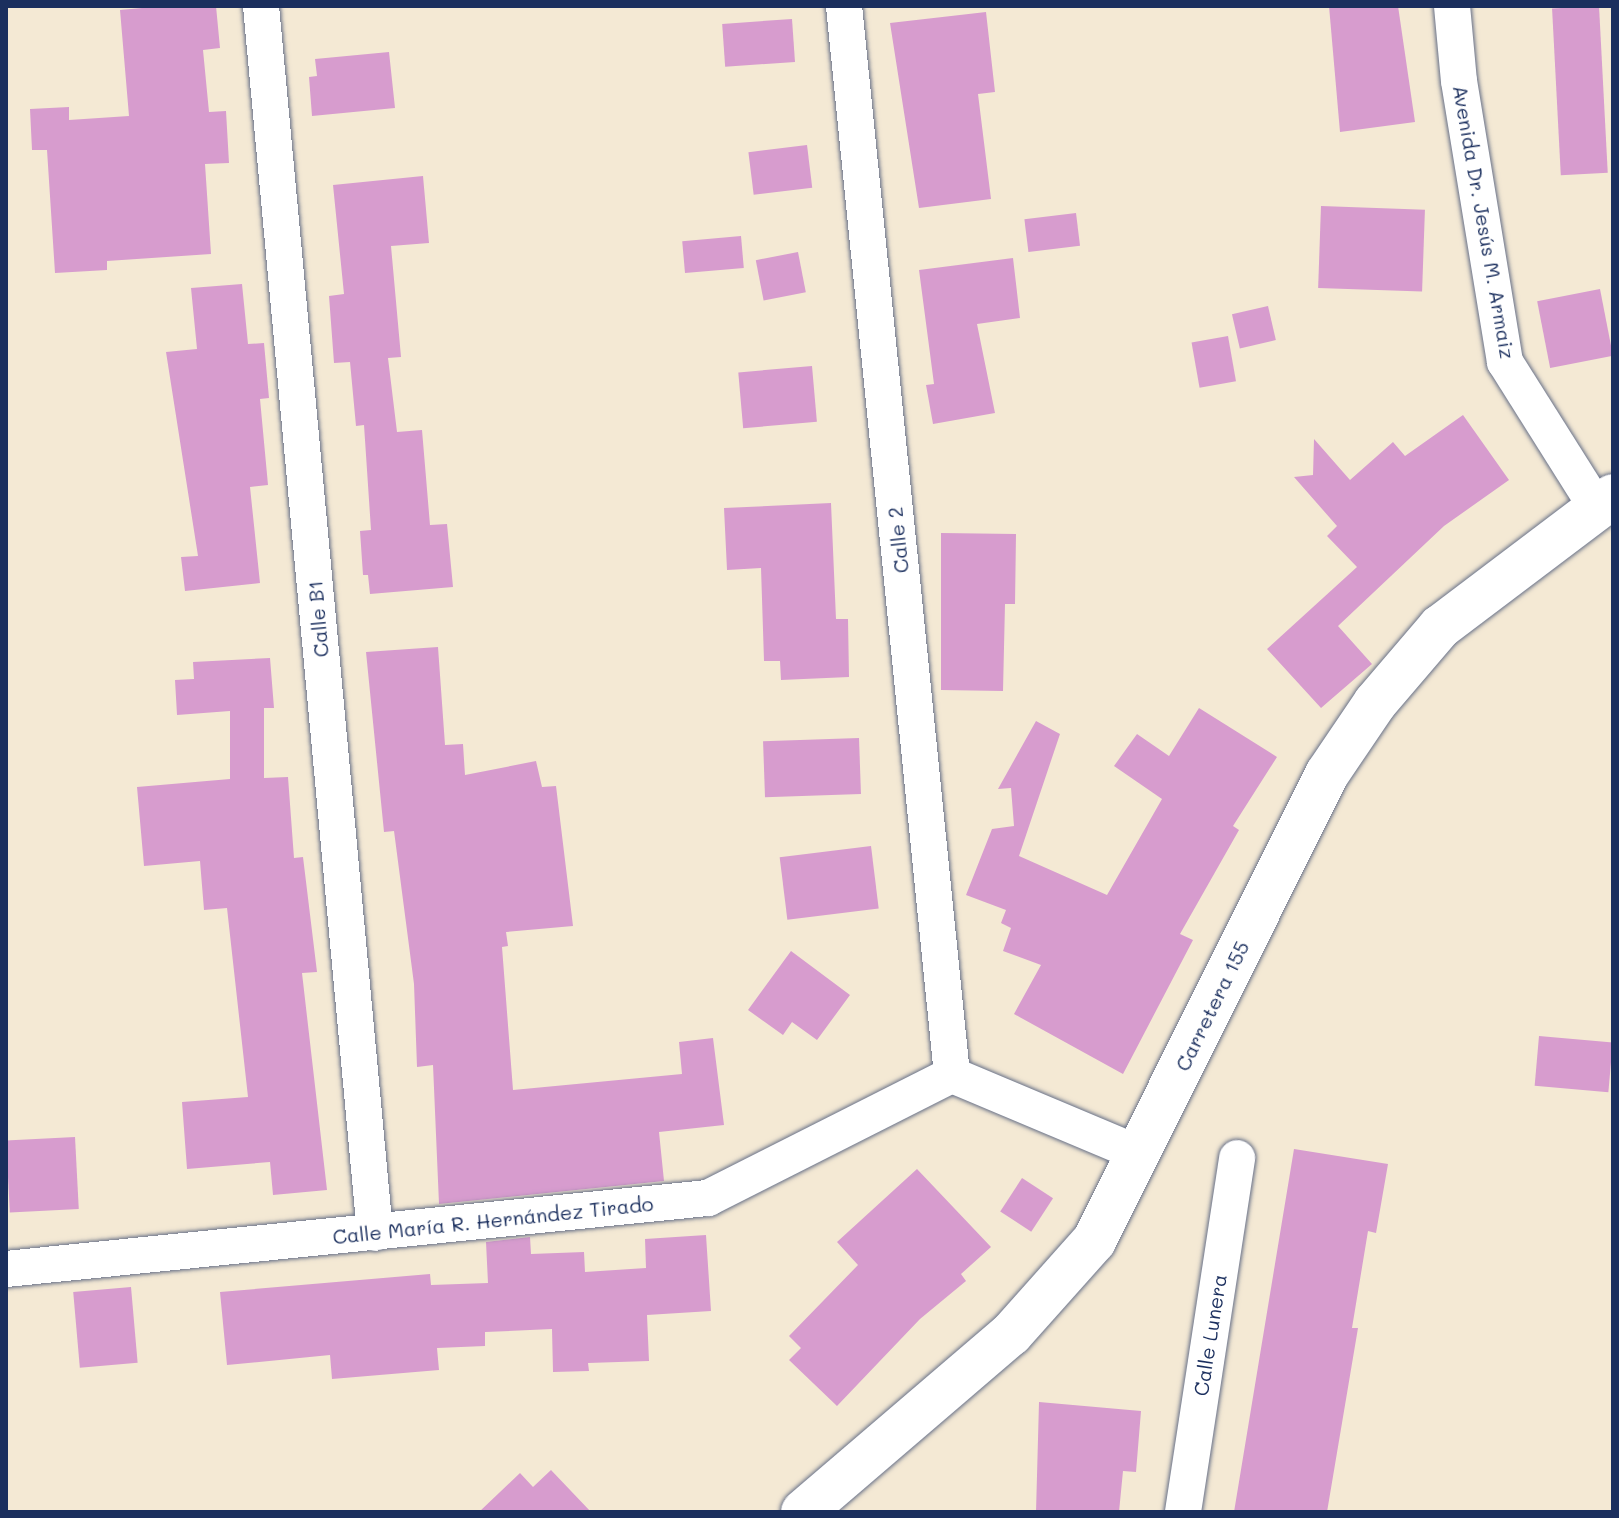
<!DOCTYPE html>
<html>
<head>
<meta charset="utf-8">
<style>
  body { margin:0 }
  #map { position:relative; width:1619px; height:1518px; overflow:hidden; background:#f4e9d4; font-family:Mali,sans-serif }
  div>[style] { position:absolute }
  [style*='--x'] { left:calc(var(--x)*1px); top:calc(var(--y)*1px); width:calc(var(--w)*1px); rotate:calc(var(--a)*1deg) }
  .building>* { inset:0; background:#d79cce; transform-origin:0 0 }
  .roads { filter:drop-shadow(0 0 2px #677087) drop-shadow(0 0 2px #677087) }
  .minor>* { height:36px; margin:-18px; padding:0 18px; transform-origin:18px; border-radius:18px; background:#fff }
  .tertiary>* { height:44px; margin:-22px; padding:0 22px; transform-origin:22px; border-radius:22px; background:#fff }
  span { translate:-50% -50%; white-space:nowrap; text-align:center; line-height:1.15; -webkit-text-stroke:6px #fff; paint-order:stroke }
  .street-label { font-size:20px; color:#1b2f5e }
  .frame { position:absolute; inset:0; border:8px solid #1b2f5e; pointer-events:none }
</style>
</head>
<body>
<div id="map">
  <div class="building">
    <div style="clip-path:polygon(164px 6px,216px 6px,220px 48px,203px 50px,209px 112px,226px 111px,229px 163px,205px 164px,211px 254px,107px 261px,107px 270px,55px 273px,47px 150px,32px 150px,30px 109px,69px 107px,69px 120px,129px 116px,120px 10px)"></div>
    <div style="clip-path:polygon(1329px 6px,1398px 6px,1415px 122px,1340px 132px)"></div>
    <div style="left:1599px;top:6px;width:167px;height:47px;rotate:87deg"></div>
    <div style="clip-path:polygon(986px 12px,995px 92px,978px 94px,991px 199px,919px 208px,890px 23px)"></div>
    <div style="left:792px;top:19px;width:43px;height:70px;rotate:86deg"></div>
    <div style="clip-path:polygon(389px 52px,395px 108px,312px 116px,309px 77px,317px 76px,315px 59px)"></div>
    <div style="left:807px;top:145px;width:43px;height:59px;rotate:83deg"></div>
    <div style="clip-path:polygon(423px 176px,429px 243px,391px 246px,401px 357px,388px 358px,397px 432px,422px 430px,430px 525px,447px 524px,453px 587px,370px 594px,368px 575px,363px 575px,360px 531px,371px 530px,364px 425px,356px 426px,350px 362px,334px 363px,329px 296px,344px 294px,333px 185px)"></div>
    <div style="left:1321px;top:206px;width:104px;height:82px;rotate:2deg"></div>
    <div style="left:1076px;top:213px;width:33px;height:52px;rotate:83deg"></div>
    <div style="left:741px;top:236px;width:32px;height:59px;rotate:85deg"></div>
    <div style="left:798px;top:252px;width:41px;height:43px;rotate:79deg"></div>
    <div style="clip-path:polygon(1013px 258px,1020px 318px,977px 324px,995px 413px,933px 424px,926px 385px,934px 384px,919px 270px)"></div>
    <div style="clip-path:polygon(242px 284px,248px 344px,264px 343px,269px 398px,260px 399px,268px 485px,250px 487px,260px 583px,185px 591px,181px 557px,198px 556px,166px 352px,197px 349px,191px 288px)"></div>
    <div style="left:1600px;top:289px;width:68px;height:64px;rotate:79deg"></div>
    <div style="left:1268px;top:306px;width:35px;height:37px;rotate:77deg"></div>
    <div style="left:1228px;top:336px;width:46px;height:37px;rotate:80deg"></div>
    <div style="left:812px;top:366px;width:56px;height:74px;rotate:85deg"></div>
    <div style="clip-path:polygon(1463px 415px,1509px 480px,1444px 526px,1338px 626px,1372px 664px,1321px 708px,1267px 649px,1357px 567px,1327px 536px,1337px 526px,1294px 477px,1313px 475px,1314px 439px,1350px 480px,1393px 442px,1405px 456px)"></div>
    <div style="clip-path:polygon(831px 503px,836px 619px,848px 619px,849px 677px,781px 680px,780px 661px,764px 661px,761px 568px,727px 570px,724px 508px)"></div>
    <div style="clip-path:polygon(941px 533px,1016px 534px,1015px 604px,1005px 604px,1003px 691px,941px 690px)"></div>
    <div style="clip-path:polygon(438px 647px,445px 745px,463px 744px,465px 775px,536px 761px,542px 787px,556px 786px,573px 926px,506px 932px,508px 946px,502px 947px,513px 1090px,682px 1074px,679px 1042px,713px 1038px,724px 1125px,659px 1132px,664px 1181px,439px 1204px,433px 1065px,417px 1067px,414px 984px,394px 831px,384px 832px,366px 652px)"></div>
    <div style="clip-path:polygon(270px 658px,274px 708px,264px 708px,264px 778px,288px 777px,294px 858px,303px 857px,317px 972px,302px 973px,327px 1190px,273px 1195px,270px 1162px,187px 1169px,182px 1102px,248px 1097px,227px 908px,204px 910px,200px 861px,144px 866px,137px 787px,230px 779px,230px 711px,177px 715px,175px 680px,194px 679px,193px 662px)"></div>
    <div style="clip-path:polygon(1199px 708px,1277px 757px,1233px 826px,1239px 830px,1180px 934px,1193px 940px,1123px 1074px,1014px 1014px,1041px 965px,1003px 951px,1011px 928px,1001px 923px,1006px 910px,966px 895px,992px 829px,1014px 826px,1011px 788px,998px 789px,1036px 721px,1060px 734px,1019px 856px,1107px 895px,1162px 799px,1114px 766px,1137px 734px,1169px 756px)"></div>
    <div style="left:859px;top:738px;width:56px;height:96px;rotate:88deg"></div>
    <div style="left:871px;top:846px;width:63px;height:92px;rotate:83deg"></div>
    <div style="clip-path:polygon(791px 951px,850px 995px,817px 1040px,792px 1022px,783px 1035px,748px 1010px)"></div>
    <div style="left:1539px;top:1036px;width:74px;height:50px;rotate:5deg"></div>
    <div style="left:75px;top:1137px;width:72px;height:69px;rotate:87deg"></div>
    <div style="clip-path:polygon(1294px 1149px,1388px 1164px,1376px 1233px,1368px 1231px,1352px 1328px,1358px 1328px,1327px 1512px,1234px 1512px)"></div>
    <div style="clip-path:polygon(917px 1169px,991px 1247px,961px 1274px,966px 1281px,920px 1319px,837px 1406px,789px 1360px,801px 1348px,789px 1336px,858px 1265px,837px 1242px)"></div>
    <div style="left:1022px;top:1178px;width:37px;height:40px;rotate:33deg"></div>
    <div style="clip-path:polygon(706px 1235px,711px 1311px,647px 1315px,649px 1361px,588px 1363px,589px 1371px,553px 1372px,552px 1329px,485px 1332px,485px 1346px,437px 1348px,439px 1370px,332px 1379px,330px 1355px,227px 1365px,220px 1292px,430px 1274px,431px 1285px,488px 1283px,486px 1242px,530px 1237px,531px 1254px,584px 1252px,585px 1272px,646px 1268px,645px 1239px)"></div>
    <div style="left:131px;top:1287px;width:76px;height:58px;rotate:85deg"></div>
    <div style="clip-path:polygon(1039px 1402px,1141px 1411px,1136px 1472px,1123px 1471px,1119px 1512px,1036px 1512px)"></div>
    <div style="clip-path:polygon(551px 1470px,591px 1512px,479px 1512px,520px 1473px,533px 1487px)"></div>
  </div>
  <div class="roads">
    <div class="minor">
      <div style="--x:261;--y:6;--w:1232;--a:84.69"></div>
      <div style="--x:844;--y:6;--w:1074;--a:84.23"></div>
      <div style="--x:1452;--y:6;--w:75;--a:84.7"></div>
      <div style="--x:1459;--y:81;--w:285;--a:80.7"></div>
      <div style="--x:1505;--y:362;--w:173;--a:57.8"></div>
      <div style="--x:952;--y:1075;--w:202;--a:22.8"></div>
      <div style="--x:6;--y:1269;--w:706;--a:-5.78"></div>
      <div style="--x:708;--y:1198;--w:273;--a:-26.8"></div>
      <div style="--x:1183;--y:1512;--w:358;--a:-81.3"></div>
    </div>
    <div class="tertiary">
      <div style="--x:803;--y:1512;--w:274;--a:-40.6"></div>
      <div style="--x:1011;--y:1334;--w:125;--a:-48.3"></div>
      <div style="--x:1094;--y:1241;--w:522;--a:-63.48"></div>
      <div style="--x:1327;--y:774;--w:86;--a:-55.9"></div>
      <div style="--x:1375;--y:703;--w:100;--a:-49.5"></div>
      <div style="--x:1440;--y:627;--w:217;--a:-37.1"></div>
    </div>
  </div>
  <div class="street-label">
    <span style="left:1484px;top:222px;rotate:80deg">Avenida Dr. Jesús M. Armaiz</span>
    <span style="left:898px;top:540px;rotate:-96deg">Calle 2</span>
    <span style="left:318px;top:619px;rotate:-95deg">Calle B1</span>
    <span style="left:1212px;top:1006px;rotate:-64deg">Carretera 155</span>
    <span style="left:493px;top:1220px;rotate:-6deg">Calle María R. Hernández Tirado</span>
    <span style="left:1210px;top:1335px;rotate:-81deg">Calle Lunera</span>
  </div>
  <div class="frame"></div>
</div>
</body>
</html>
